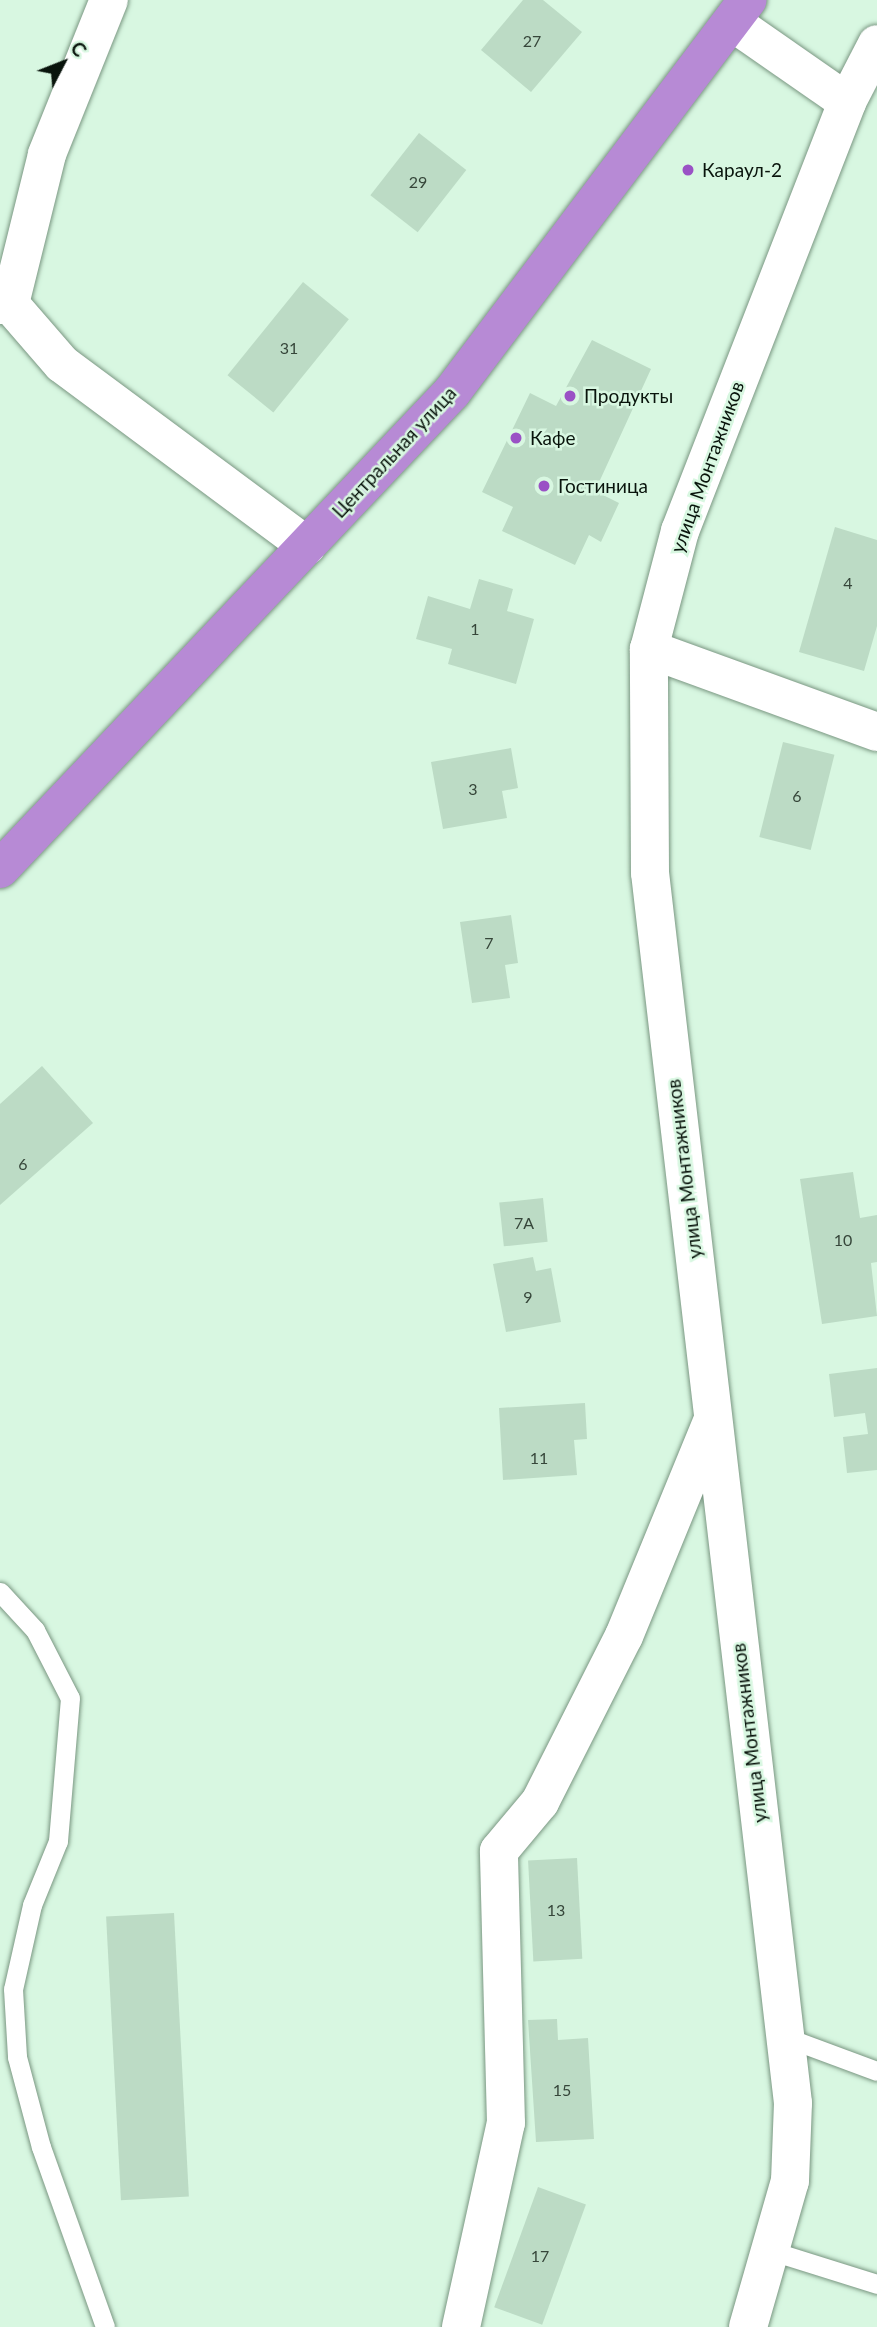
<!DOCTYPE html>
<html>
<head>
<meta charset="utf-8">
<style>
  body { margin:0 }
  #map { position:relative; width:877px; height:2327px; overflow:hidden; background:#d8f7e1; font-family:Lato,sans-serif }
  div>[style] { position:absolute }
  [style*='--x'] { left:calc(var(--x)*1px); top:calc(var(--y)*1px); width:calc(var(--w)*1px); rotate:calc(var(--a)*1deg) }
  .building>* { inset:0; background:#bcdbc5; transform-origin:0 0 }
  .roads { filter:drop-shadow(0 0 2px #7a9782) drop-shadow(0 0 2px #7a9782) }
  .lane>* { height:19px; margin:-9.5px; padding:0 9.5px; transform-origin:9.5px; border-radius:9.5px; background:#fff }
  .street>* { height:38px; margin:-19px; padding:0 19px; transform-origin:19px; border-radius:19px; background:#fff }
  .highway>* { height:38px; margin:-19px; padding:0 19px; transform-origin:19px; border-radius:19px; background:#b78ad5 }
  .dots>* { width:19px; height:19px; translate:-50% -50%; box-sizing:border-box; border:4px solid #d8f7e1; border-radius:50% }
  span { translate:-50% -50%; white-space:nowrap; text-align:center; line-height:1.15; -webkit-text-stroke:5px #d8f7e1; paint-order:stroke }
  .number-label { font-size:16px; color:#36463a }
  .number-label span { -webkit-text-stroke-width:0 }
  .poi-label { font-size:19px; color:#09140c }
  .left { translate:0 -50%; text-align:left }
  .street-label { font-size:19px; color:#09140c }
  .north { position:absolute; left:28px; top:28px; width:70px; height:70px; -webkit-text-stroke:5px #d8f7e1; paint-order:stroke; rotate:48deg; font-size:19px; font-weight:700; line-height:28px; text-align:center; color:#09140c }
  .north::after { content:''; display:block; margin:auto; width:24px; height:32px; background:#09140c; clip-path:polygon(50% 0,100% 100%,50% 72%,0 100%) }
</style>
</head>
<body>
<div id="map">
  <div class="building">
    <div style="clip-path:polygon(523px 0,543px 0,582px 32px,531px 92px,481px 50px)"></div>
    <div style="left:419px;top:133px;width:60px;height:79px;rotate:38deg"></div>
    <div style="left:303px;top:282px;width:59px;height:120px;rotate:39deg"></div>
    <div style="clip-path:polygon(592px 340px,651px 369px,595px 491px,619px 503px,601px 542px,589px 535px,575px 565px,502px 531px,513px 507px,482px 492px,530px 393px,556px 406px)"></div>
    <div style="clip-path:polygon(835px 527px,877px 540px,877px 626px,864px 671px,799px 652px)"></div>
    <div style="clip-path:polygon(479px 579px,513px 589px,507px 611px,534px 619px,516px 684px,448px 664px,452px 649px,416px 639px,428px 596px,470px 609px)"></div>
    <div style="left:783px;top:742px;width:53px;height:98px;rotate:14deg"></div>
    <div style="clip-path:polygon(511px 748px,518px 788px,502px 791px,507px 818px,443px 829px,431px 762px)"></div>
    <div style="clip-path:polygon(511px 915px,518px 963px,505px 965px,510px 998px,472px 1003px,460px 922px)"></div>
    <div style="clip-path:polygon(42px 1066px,93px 1123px,0 1205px,0 1104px)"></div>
    <div style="clip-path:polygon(853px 1172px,860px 1218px,877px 1215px,877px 1262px,871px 1263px,877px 1316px,822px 1324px,800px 1179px)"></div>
    <div style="left:543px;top:1198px;width:44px;height:44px;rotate:84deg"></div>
    <div style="clip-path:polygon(533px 1257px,536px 1271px,551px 1268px,561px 1322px,506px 1332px,493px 1264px)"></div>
    <div style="clip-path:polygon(877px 1368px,877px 1470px,847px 1473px,843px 1437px,868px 1434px,865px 1413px,834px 1417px,829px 1374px)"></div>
    <div style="clip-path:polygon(585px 1403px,587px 1439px,574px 1440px,577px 1475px,503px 1480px,499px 1408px)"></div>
    <div style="left:577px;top:1858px;width:101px;height:49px;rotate:87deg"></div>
    <div style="left:174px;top:1913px;width:284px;height:68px;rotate:87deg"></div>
    <div style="clip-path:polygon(557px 2019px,558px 2040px,588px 2038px,594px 2139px,536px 2142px,528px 2020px)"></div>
    <div style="left:538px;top:2187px;width:51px;height:128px;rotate:20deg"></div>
  </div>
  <div class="roads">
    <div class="lane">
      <div style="--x:0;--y:1592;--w:52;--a:47.4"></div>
      <div style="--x:35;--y:1630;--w:76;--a:62.8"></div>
      <div style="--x:70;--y:1698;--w:144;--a:94.8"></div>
      <div style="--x:58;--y:1841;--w:69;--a:112.1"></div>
      <div style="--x:32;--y:1905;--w:86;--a:102.7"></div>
      <div style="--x:13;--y:1989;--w:68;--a:86.6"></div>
      <div style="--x:17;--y:2057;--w:93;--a:75.1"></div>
      <div style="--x:41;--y:2147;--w:191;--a:70.4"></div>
      <div style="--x:785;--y:2037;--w:98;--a:20.3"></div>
      <div style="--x:775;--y:2252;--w:107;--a:17.4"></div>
    </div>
    <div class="street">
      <div style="--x:732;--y:22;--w:140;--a:34.8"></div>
      <div style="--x:10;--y:304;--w:79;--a:49.1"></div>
      <div style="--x:62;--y:364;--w:305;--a:36.6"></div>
      <div style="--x:0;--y:305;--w:10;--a:-6"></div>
      <div style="--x:10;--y:304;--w:154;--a:-76.1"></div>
      <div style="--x:47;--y:154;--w:166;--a:-68.1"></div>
      <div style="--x:649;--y:649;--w:243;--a:20"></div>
      <div style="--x:461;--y:2327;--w:209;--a:-77.6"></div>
      <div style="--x:506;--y:2123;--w:272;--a:-91.5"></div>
      <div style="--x:499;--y:1851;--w:64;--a:-50.1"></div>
      <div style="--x:540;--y:1802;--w:186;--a:-63.2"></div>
      <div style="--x:624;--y:1636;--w:232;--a:-67.7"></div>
      <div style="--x:748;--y:2327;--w:152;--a:-74"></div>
      <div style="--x:790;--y:2181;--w:78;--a:-87.8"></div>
      <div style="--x:793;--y:2103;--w:1238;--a:-96.63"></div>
      <div style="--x:650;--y:873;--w:224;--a:-90.3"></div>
      <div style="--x:649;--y:649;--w:122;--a:-75.3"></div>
      <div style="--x:680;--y:531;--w:460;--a:-68.7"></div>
      <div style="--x:847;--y:102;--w:65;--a:-62.7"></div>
    </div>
    <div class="highway">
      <div style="--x:0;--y:869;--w:657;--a:-46.54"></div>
      <div style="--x:452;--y:392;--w:491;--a:-53"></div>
    </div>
  </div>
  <div class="dots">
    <div style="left:688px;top:170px;background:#9a51c5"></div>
    <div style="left:570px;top:396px;background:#9a51c5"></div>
    <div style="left:516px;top:438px;background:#9a51c5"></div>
    <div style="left:544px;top:486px;background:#9a51c5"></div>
  </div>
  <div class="number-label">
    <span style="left:532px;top:41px">27</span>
    <span style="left:418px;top:182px">29</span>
    <span style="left:289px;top:348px">31</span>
    <span style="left:848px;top:583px">4</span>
    <span style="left:475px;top:629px">1</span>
    <span style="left:473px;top:789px">3</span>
    <span style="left:797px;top:796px">6</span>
    <span style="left:489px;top:943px">7</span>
    <span style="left:23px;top:1164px">6</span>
    <span style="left:524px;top:1223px">7А</span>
    <span style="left:843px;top:1240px">10</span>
    <span style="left:528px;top:1297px">9</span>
    <span style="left:539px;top:1458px">11</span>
    <span style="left:556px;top:1910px">13</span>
    <span style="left:562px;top:2090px">15</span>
    <span style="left:540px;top:2256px">17</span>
  </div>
  <div class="poi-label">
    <span class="left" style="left:702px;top:170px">Караул-2</span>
    <span class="left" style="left:584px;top:396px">Продукты</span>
    <span class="left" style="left:530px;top:438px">Кафе</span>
    <span class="left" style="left:558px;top:486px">Гостиница</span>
  </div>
  <div class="street-label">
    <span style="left:394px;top:452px;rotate:-47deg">Центральная улица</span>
    <span style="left:707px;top:467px;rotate:-70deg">улица Монтажников</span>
    <span style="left:684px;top:1169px;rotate:-97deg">улица Монтажников</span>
    <span style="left:749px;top:1733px;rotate:-97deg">улица Монтажников</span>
  </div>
  <div class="north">С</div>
</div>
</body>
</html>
